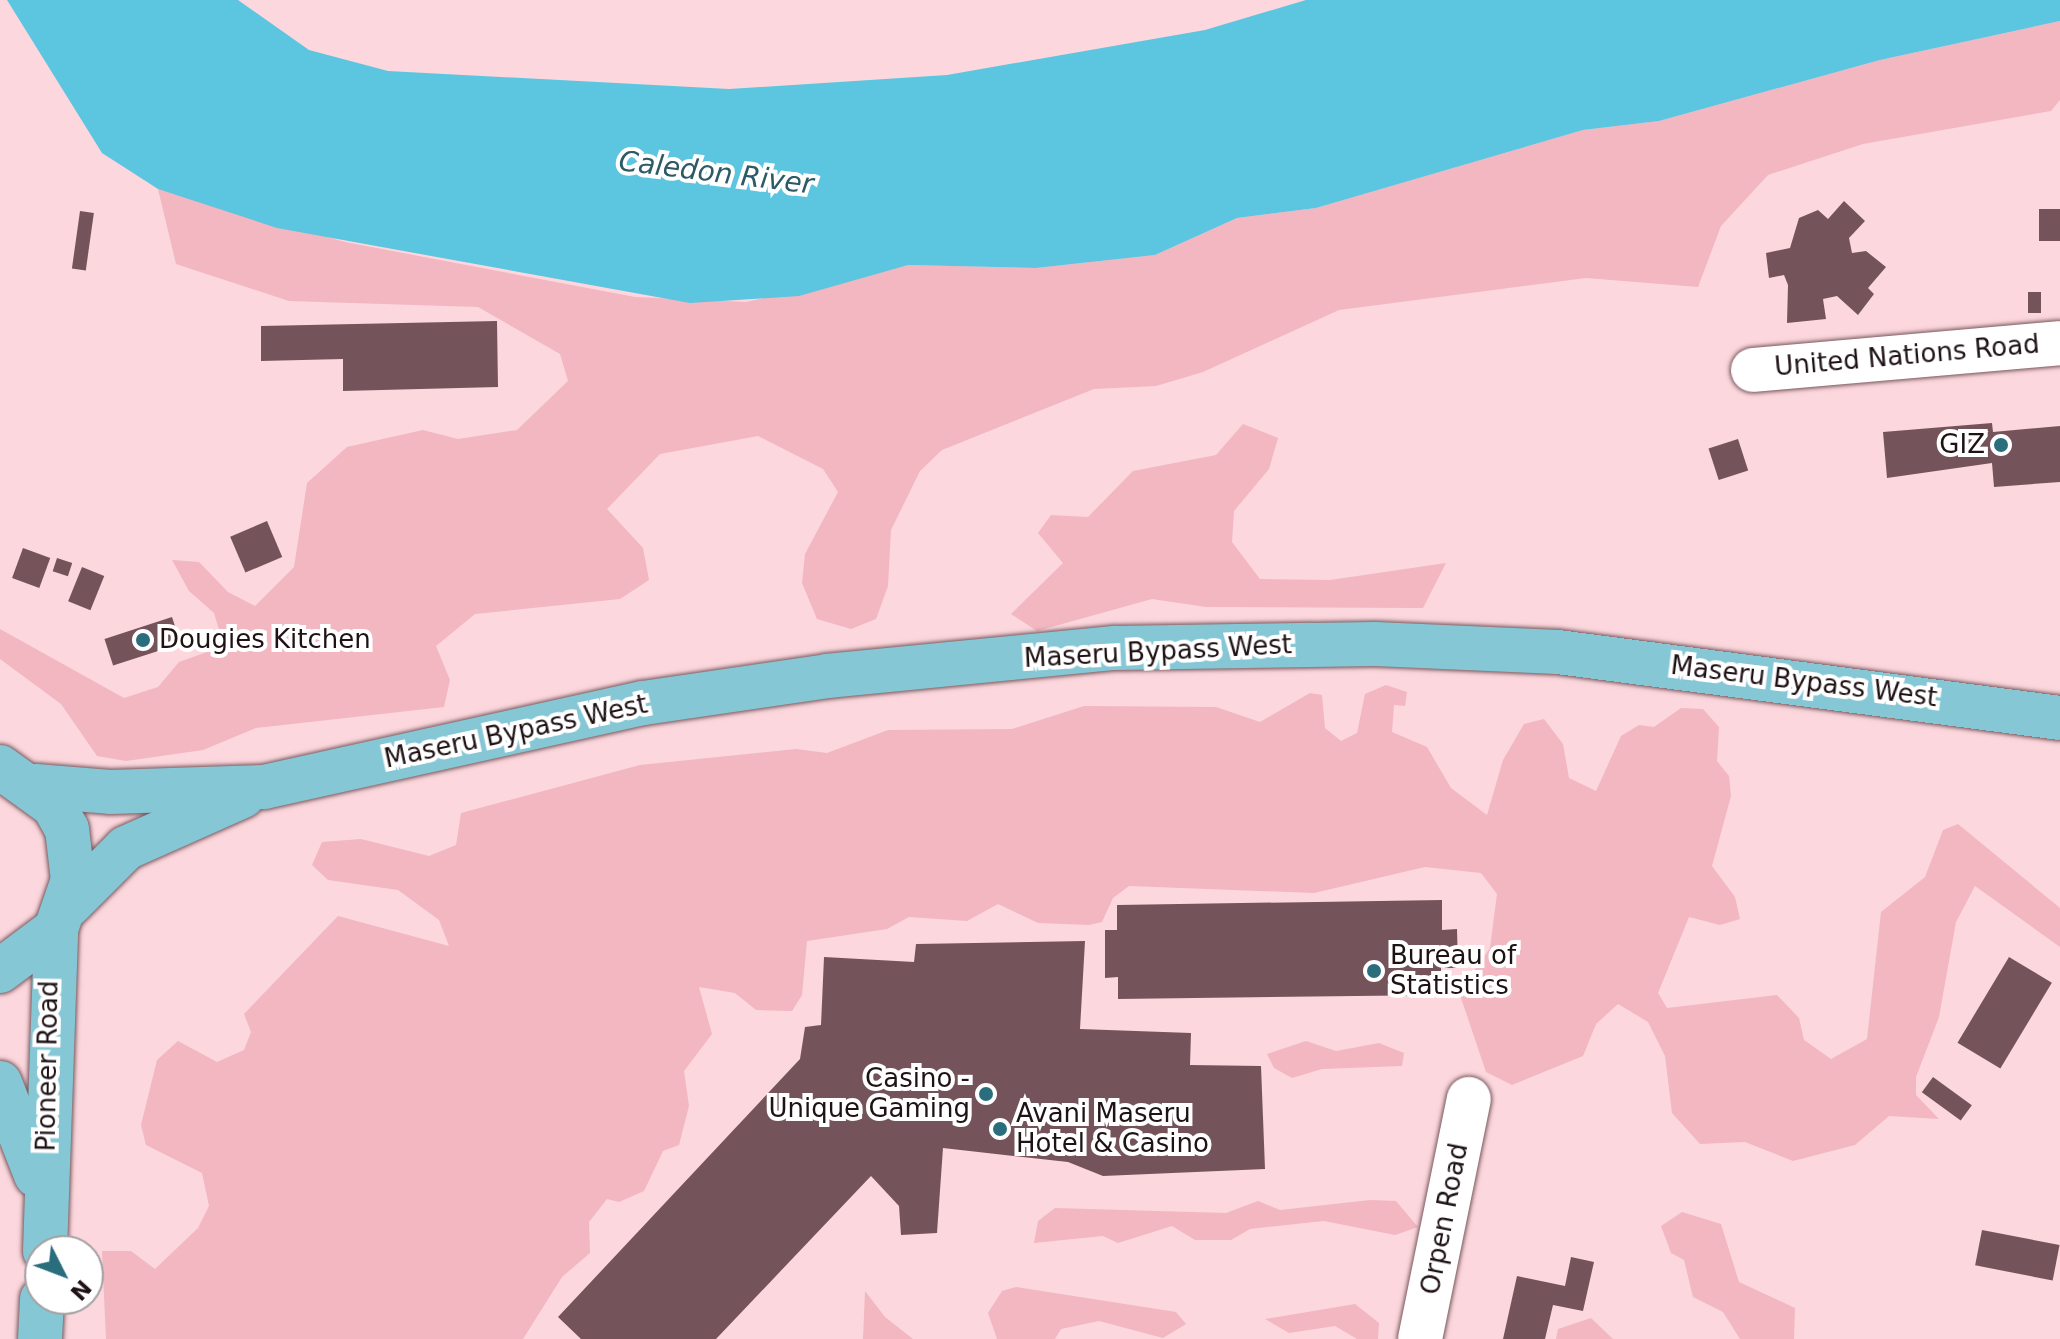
<!DOCTYPE html>
<html>
<head>
<meta charset="utf-8">
<style>
  body { margin:0 }
  #map { position:relative; width:2060px; height:1339px; overflow:hidden; background:#fcd7dd; font-family:"DejaVu Sans",sans-serif }
  div>[style] { position:absolute }
  [style*='--x'] { left:calc(var(--x)*1px); top:calc(var(--y)*1px); width:calc(var(--w)*1px); rotate:calc(var(--a)*1deg) }
  .green>* { inset:0; background:#f2b7c1 }
  .water>* { inset:0; background:#5cc5df }
  .building>* { inset:0; background:#74545a; transform-origin:0 0 }
  .roads { filter:drop-shadow(0 0 2px #79595e) drop-shadow(0 0 2px #79595e) }
  .minor>* { height:44px; margin:-22px; padding:0 22px; transform-origin:22px; border-radius:22px; background:#fff }
  .major>* { height:44px; margin:-22px; padding:0 22px; transform-origin:22px; border-radius:22px; background:#86c7d6 }
  .dots>* { width:22px; height:22px; translate:-50% -50%; box-sizing:border-box; border:4px solid #fff; border-radius:50% }
  span { translate:-50% -50%; white-space:nowrap; text-align:center; line-height:1.15; -webkit-text-stroke:8px #fff; paint-order:stroke }
  .street-label { font-size:26px; color:#1f1215 }
  .poi-label { font-size:26px; color:#1f1215 }
  .right { translate:-100% -50%; text-align:right }
  .left { translate:0 -50%; text-align:left }
  .water-label { font-size:28px; color:#2d5a66; font-style:italic }
  .north { position:absolute; left:24px; top:1235px; width:80px; height:80px; box-sizing:border-box; background:#fff; border:2px solid #a5a0a1; border-radius:50%; rotate:132deg; font-size:22px; font-weight:700; line-height:32px; text-align:center; color:#1f1215 }
  .north::after { content:''; display:block; margin:auto; width:28px; height:36px; background:#2a6e7e; clip-path:polygon(50% 0,100% 100%,50% 72%,0 100%) }
</style>
</head>
<body>
<div id="map">
  <div class="green">
    <div style="clip-path:polygon(2060px 21px,2060px 100px,2051px 111px,1863px 144px,1768px 175px,1721px 226px,1698px 287px,1586px 278px,1339px 310px,1203px 372px,1156px 386px,1094px 389px,942px 450px,920px 471px,891px 530px,888px 586px,876px 619px,851px 629px,817px 619px,802px 583px,805px 554px,838px 492px,823px 469px,758px 436px,660px 454px,607px 509px,643px 548px,649px 580px,620px 599px,475px 614px,436px 646px,450px 680px,444px 707px,256px 728px,203px 750px,126px 761px,97px 756px,61px 704px,0 659px,0 629px,124px 698px,158px 687px,179px 662px,224px 646px,214px 613px,189px 591px,172px 560px,199px 562px,228px 592px,255px 606px,294px 567px,307px 483px,347px 447px,423px 430px,458px 439px,517px 430px,568px 381px,560px 354px,478px 307px,289px 301px,176px 264px,158px 189px,345px 242px,635px 297px,746px 302px,908px 265px,1036px 268px,1155px 255px,1237px 218px,1316px 208px,1583px 130px,1659px 121px,1880px 60px)"></div>
    <div style="clip-path:polygon(1243px 424px,1278px 438px,1269px 469px,1234px 511px,1232px 542px,1260px 579px,1330px 580px,1446px 563px,1423px 608px,1206px 607px,1152px 599px,1037px 631px,1011px 614px,1063px 563px,1038px 533px,1051px 515px,1088px 517px,1133px 471px,1216px 455px)"></div>
    <div style="clip-path:polygon(1386px 685px,1407px 692px,1405px 706px,1394px 705px,1392px 732px,1427px 747px,1451px 788px,1487px 815px,1503px 760px,1524px 724px,1544px 719px,1563px 744px,1569px 778px,1596px 791px,1621px 736px,1639px 725px,1654px 727px,1681px 708px,1703px 709px,1719px 727px,1717px 761px,1729px 776px,1731px 796px,1712px 866px,1735px 897px,1740px 919px,1720px 925px,1689px 917px,1658px 993px,1667px 1008px,1777px 995px,1799px 1018px,1804px 1040px,1831px 1059px,1867px 1039px,1881px 912px,1925px 877px,1943px 830px,1958px 824px,2060px 908px,2060px 947px,1975px 886px,1956px 922px,1939px 1017px,1916px 1077px,1916px 1095px,1939px 1119px,1889px 1116px,1855px 1145px,1793px 1161px,1745px 1142px,1700px 1144px,1672px 1113px,1665px 1056px,1648px 1022px,1618px 1004px,1596px 1024px,1583px 1056px,1512px 1085px,1486px 1072px,1459px 992px,1490px 948px,1497px 894px,1481px 873px,1425px 867px,1314px 893px,1129px 886px,1113px 898px,1102px 922px,1089px 925px,1038px 923px,998px 904px,967px 921px,909px 917px,887px 929px,807px 941px,802px 995px,792px 1011px,756px 1010px,735px 993px,699px 987px,712px 1034px,684px 1071px,689px 1106px,679px 1145px,663px 1151px,644px 1191px,619px 1202px,607px 1199px,589px 1222px,590px 1253px,562px 1277px,523px 1339px,106px 1339px,102px 1251px,131px 1251px,155px 1269px,198px 1228px,209px 1206px,202px 1173px,146px 1145px,141px 1125px,157px 1060px,178px 1041px,217px 1062px,244px 1050px,251px 1032px,244px 1014px,338px 916px,449px 946px,439px 920px,398px 890px,328px 880px,312px 865px,322px 842px,361px 839px,429px 856px,456px 845px,461px 813px,640px 765px,796px 749px,827px 753px,888px 730px,1012px 729px,1084px 706px,1216px 707px,1260px 722px,1310px 693px,1322px 695px,1325px 728px,1341px 741px,1357px 733px,1365px 694px)"></div>
    <div style="clip-path:polygon(1306px 1041px,1336px 1051px,1379px 1043px,1404px 1053px,1402px 1066px,1322px 1069px,1292px 1078px,1274px 1068px,1267px 1054px)"></div>
    <div style="clip-path:polygon(1370px 1200px,1396px 1201px,1418px 1227px,1395px 1235px,1324px 1221px,1250px 1229px,1231px 1240px,1195px 1240px,1172px 1226px,1118px 1243px,1103px 1236px,1034px 1243px,1038px 1221px,1055px 1208px,1226px 1213px,1258px 1201px,1280px 1210px)"></div>
    <div style="clip-path:polygon(1682px 1212px,1721px 1224px,1739px 1282px,1795px 1308px,1794px 1339px,1740px 1339px,1723px 1312px,1693px 1297px,1684px 1260px,1671px 1253px,1661px 1226px)"></div>
    <div style="clip-path:polygon(1016px 1287px,1176px 1312px,1186px 1324px,1163px 1338px,1099px 1321px,1061px 1329px,1055px 1339px,997px 1339px,988px 1313px,1002px 1291px)"></div>
    <div style="clip-path:polygon(865px 1291px,885px 1317px,913px 1339px,863px 1339px)"></div>
    <div style="clip-path:polygon(1355px 1304px,1379px 1323px,1378px 1339px,1357px 1339px,1335px 1326px,1289px 1333px,1265px 1319px)"></div>
    <div style="clip-path:polygon(1591px 1318px,1613px 1339px,1556px 1339px,1558px 1329px)"></div>
  </div>
  <div class="water">
    <div style="clip-path:polygon(7px 0,238px 0,309px 50px,388px 71px,729px 89px,947px 75px,1205px 30px,1306px 0,2060px 0,2060px 21px,1880px 60px,1659px 121px,1583px 130px,1316px 208px,1237px 218px,1155px 255px,1036px 268px,908px 265px,799px 296px,690px 303px,277px 228px,158px 189px,102px 153px)"></div>
  </div>
  <div class="building">
    <div style="clip-path:polygon(1844px 201px,1865px 221px,1849px 238px,1852px 253px,1866px 251px,1886px 267px,1868px 288px,1874px 294px,1858px 315px,1837px 296px,1823px 299px,1826px 319px,1787px 323px,1788px 285px,1784px 275px,1769px 278px,1766px 253px,1790px 248px,1799px 218px,1818px 210px,1828px 219px)"></div>
    <div style="left:2039px;top:209px;width:21px;height:32px"></div>
    <div style="left:80px;top:211px;width:14px;height:58px;rotate:8deg"></div>
    <div style="left:2028px;top:292px;width:13px;height:21px"></div>
    <div style="clip-path:polygon(497px 321px,498px 387px,343px 391px,343px 359px,261px 361px,261px 326px)"></div>
    <div style="clip-path:polygon(1992px 423px,1993px 432px,2060px 426px,2060px 482px,1994px 487px,1992px 463px,1887px 478px,1883px 432px)"></div>
    <div style="left:1738px;top:439px;width:33px;height:31px;rotate:72deg"></div>
    <div style="left:267px;top:521px;width:39px;height:40px;rotate:67deg"></div>
    <div style="left:23px;top:548px;width:29px;height:32px;rotate:20deg"></div>
    <div style="left:57px;top:558px;width:16px;height:14px;rotate:18deg"></div>
    <div style="left:82px;top:567px;width:24px;height:37px;rotate:22deg"></div>
    <div style="left:172px;top:617px;width:28px;height:71px;rotate:72deg"></div>
    <div style="clip-path:polygon(1442px 900px,1442px 930px,1457px 929px,1458px 968px,1441px 968px,1441px 995px,1118px 999px,1118px 977px,1105px 978px,1105px 930px,1117px 930px,1117px 905px)"></div>
    <div style="clip-path:polygon(1085px 941px,1080px 1029px,1191px 1033px,1190px 1065px,1261px 1066px,1265px 1169px,1103px 1176px,1068px 1162px,943px 1148px,937px 1233px,901px 1235px,899px 1206px,871px 1176px,716px 1339px,581px 1339px,558px 1317px,800px 1059px,805px 1027px,821px 1025px,824px 957px,914px 962px,916px 944px)"></div>
    <div style="left:2009px;top:957px;width:50px;height:100px;rotate:31deg"></div>
    <div style="left:1933px;top:1077px;width:48px;height:19px;rotate:36deg"></div>
    <div style="left:1982px;top:1230px;width:79px;height:36px;rotate:11deg"></div>
    <div style="clip-path:polygon(1571px 1257px,1594px 1262px,1583px 1311px,1553px 1305px,1545px 1339px,1503px 1339px,1517px 1276px,1565px 1286px)"></div>
  </div>
  <div class="roads">
    <div class="minor">
      <div style="--x:1753;--y:370;--w:308;--a:-5"></div>
      <div style="--x:1420;--y:1339;--w:245;--a:-78.5"></div>
    </div>
    <div class="major">
      <div style="--x:0;--y:767;--w:67;--a:35.8"></div>
      <div style="--x:54;--y:806;--w:26;--a:61"></div>
      <div style="--x:67;--y:829;--w:51;--a:83.3"></div>
      <div style="--x:73;--y:880;--w:52;--a:109.1"></div>
      <div style="--x:56;--y:929;--w:70;--a:143.1"></div>
      <div style="--x:36;--y:786;--w:74;--a:4.6"></div>
      <div style="--x:110;--y:792;--w:154;--a:-1.9"></div>
      <div style="--x:264;--y:787;--w:388;--a:-12.5"></div>
      <div style="--x:643;--y:703;--w:186;--a:-8.3"></div>
      <div style="--x:827;--y:676;--w:289;--a:-5.6"></div>
      <div style="--x:1115;--y:648;--w:260;--a:-0.9"></div>
      <div style="--x:1375;--y:644;--w:183;--a:2.5"></div>
      <div style="--x:1558;--y:652;--w:506;--a:7.49"></div>
      <div style="--x:68;--y:906;--w:82;--a:-45"></div>
      <div style="--x:126;--y:848;--w:128;--a:-24"></div>
      <div style="--x:0;--y:1083;--w:99;--a:68.6"></div>
      <div style="--x:45;--y:1251;--w:322;--a:-88"></div>
      <div style="--x:40;--y:1339;--w:40;--a:-87.1"></div>
    </div>
  </div>
  <div class="dots">
    <div style="left:2001px;top:445px;background:#2a6e7e"></div>
    <div style="left:143px;top:640px;background:#2a6e7e"></div>
    <div style="left:1374px;top:971px;background:#2a6e7e"></div>
    <div style="left:986px;top:1094px;background:#2a6e7e"></div>
    <div style="left:1000px;top:1129px;background:#2a6e7e"></div>
  </div>
  <div class="street-label">
    <span style="left:1907px;top:356px;rotate:-5deg">United Nations Road</span>
    <span style="left:1158px;top:652px;rotate:-3deg">Maseru Bypass West</span>
    <span style="left:1804px;top:682px;rotate:7deg">Maseru Bypass West</span>
    <span style="left:516px;top:732px;rotate:-12deg">Maseru Bypass West</span>
    <span style="left:48px;top:1066px;rotate:-89deg">Pioneer Road</span>
    <span style="left:1445px;top:1219px;rotate:-79deg">Orpen Road</span>
  </div>
  <div class="poi-label">
    <span class="right" style="left:1985px;top:445px">GIZ</span>
    <span class="left" style="left:159px;top:640px">Dougies Kitchen</span>
    <span class="left" style="left:1390px;top:971px">Bureau of<br>Statistics</span>
    <span class="right" style="left:970px;top:1094px">Casino -<br>Unique Gaming</span>
    <span class="left" style="left:1016px;top:1129px">Avani Maseru<br>Hotel &amp; Casino</span>
  </div>
  <div class="water-label">
    <span style="left:716px;top:173px;rotate:7deg">Caledon River</span>
  </div>
  <div class="north">N</div>
</div>
</body>
</html>
